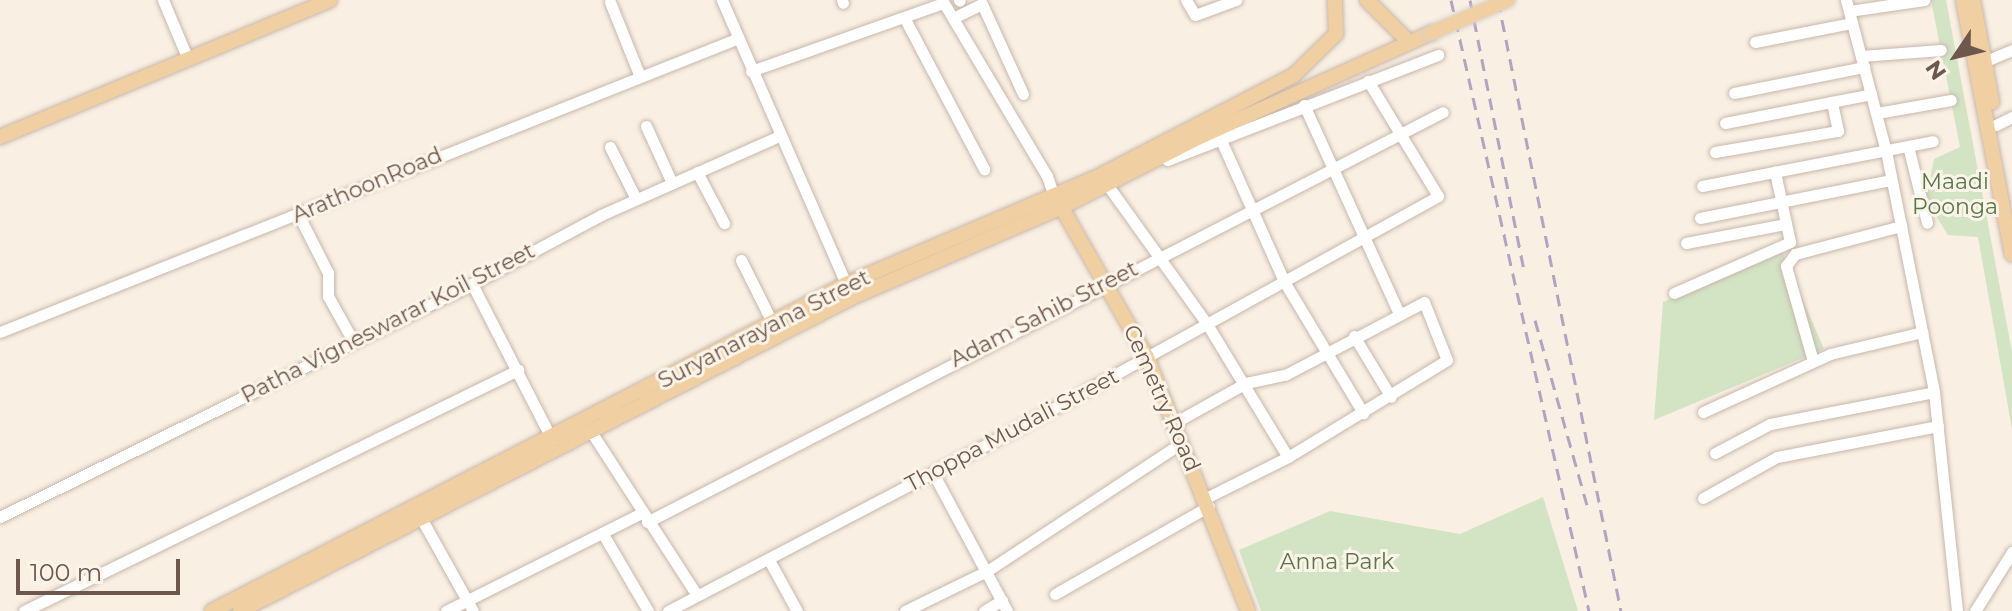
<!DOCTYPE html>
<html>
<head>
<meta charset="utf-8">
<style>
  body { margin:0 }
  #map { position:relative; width:2012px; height:611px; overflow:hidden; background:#f9f0e3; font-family:Montserrat,sans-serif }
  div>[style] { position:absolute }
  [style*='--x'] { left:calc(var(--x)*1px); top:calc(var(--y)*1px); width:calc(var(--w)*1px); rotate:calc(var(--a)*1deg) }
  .green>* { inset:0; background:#d2e4c4 }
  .roads { filter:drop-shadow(0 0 2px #c8b7ab) drop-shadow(0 0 2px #c8b7ab) }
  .minor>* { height:11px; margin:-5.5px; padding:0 5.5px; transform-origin:5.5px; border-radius:5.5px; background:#fff }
  .major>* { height:14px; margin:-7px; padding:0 7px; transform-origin:7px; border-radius:7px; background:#f0d0a3 }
  .rail>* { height:3px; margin-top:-1.5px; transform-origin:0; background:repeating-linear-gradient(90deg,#b2a4c0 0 12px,transparent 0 20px) }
  .bridges { filter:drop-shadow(0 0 2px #d6d0cd) drop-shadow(0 0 2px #d6d0cd) }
  .major-bridge>* { height:14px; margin:-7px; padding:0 7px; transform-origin:7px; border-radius:7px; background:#f0d0a3 }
  span { translate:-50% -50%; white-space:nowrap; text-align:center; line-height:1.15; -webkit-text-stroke:6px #fcf4e9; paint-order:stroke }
  .park-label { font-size:22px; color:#597849 }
  .street-label { font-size:22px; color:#6e574c }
  .north { position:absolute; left:1916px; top:16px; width:80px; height:80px; -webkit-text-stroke:6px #fcf4e9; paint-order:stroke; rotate:235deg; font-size:22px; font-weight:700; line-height:32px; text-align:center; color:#6e574c }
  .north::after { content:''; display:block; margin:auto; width:28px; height:36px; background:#6e574c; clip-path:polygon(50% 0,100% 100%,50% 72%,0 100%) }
  .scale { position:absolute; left:16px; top:559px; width:164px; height:36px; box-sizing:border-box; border:4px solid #6e574c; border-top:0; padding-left:10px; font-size:24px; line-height:28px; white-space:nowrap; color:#6e574c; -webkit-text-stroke:6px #fcf4e9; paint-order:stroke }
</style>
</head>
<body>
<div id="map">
  <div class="green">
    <div style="clip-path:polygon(1931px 0,1946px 0,2012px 352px,2012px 429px,1978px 237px,1948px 235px,1926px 200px,1934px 159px,1960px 147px)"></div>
    <div style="clip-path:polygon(1782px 251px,1824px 349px,1654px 420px,1663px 302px)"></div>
    <div style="clip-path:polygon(1543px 497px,1578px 611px,1261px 611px,1239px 550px,1330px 511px,1460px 534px)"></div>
  </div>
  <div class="roads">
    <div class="minor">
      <div style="--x:163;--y:0;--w:62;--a:67.2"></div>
      <div style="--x:722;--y:0;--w:315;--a:66.4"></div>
      <div style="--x:842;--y:0;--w:3;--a:72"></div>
      <div style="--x:942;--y:0;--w:205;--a:59.2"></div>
      <div style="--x:1047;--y:176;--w:21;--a:71"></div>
      <div style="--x:959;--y:0;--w:1;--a:45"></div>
      <div style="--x:1186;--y:0;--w:17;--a:59"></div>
      <div style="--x:1195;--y:15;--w:44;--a:-20.1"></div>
      <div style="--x:1846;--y:0;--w:156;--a:75.2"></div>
      <div style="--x:1886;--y:151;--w:246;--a:78.7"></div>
      <div style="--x:1934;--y:392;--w:220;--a:84"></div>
      <div style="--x:610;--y:2;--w:78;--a:68.1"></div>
      <div style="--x:1849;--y:11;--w:76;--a:-8.3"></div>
      <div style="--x:953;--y:18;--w:32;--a:-26"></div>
      <div style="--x:982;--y:4;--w:99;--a:65.5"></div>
      <div style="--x:905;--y:19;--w:170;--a:62.2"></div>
      <div style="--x:1755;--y:42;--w:99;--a:-11.1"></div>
      <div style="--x:1861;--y:56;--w:80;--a:-4.3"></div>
      <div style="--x:1986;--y:61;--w:28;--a:-23"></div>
      <div style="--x:751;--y:71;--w:204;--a:-19.5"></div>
      <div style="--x:1734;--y:93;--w:133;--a:-11.3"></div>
      <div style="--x:1304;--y:105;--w:229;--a:65.5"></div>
      <div style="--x:1877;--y:113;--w:75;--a:-10"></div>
      <div style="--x:1725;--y:123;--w:149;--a:-11.2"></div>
      <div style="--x:1996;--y:125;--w:18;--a:-27"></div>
      <div style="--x:646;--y:126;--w:63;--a:65.5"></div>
      <div style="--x:1220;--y:138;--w:159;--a:65.9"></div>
      <div style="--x:1285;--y:283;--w:152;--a:59"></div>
      <div style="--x:1908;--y:146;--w:79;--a:76.1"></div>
      <div style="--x:610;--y:147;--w:58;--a:63.4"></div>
      <div style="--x:1715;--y:152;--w:125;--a:-9.7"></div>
      <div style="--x:1838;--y:131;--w:30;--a:-102"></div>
      <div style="--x:1167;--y:160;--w:291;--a:-21.2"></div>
      <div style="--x:697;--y:172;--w:58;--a:62.1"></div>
      <div style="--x:1106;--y:183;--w:173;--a:54.4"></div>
      <div style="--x:1207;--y:324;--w:156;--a:58.7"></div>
      <div style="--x:1702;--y:186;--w:235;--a:-11"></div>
      <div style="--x:298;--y:214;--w:66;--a:63"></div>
      <div style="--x:328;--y:273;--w:23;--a:90"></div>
      <div style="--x:328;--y:296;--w:51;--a:60.9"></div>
      <div style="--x:1700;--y:218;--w:195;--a:-11.3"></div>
      <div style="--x:1686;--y:243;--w:102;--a:-10.8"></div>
      <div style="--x:741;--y:260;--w:69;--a:63.4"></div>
      <div style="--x:472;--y:284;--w:173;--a:62.8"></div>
      <div style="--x:1674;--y:293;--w:127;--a:-23.7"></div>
      <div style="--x:1790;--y:242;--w:72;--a:-102.1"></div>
      <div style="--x:0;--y:332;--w:792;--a:-21.71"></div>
      <div style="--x:1354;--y:336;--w:71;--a:58.8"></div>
      <div style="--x:1813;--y:361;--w:99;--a:-105.9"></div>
      <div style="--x:1786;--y:266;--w:15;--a:-53"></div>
      <div style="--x:1795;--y:254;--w:110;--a:-14.8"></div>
      <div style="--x:1703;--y:412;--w:140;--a:-24.5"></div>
      <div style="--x:1830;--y:354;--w:95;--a:-13.4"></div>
      <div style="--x:1174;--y:423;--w:82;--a:-29.1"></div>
      <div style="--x:1246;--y:383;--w:40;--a:-12"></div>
      <div style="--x:1285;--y:375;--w:157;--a:-27.7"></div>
      <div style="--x:1424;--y:302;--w:62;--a:68.4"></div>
      <div style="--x:1447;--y:360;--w:186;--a:148.6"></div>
      <div style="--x:1288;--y:457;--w:92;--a:153.4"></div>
      <div style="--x:590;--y:430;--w:195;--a:57.1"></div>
      <div style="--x:1715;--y:453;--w:62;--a:-27.8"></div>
      <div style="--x:1770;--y:424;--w:167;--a:-11"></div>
      <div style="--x:933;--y:473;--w:157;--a:61.8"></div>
      <div style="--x:1703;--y:498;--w:85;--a:-29"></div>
      <div style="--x:1777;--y:457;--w:164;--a:-10.9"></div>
      <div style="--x:0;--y:517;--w:526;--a:-26.27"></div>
      <div style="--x:472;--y:284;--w:146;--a:-28.1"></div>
      <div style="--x:601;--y:215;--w:195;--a:-23.9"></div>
      <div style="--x:421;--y:518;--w:107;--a:60.8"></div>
      <div style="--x:647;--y:522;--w:895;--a:-27.25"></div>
      <div style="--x:603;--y:534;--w:89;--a:59.7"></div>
      <div style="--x:769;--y:560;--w:58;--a:61.2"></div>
      <div style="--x:1055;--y:594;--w:177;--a:-29.7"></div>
      <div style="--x:24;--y:611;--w:550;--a:-26.01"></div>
      <div style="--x:446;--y:611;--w:219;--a:-26.6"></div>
      <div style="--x:668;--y:611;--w:385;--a:-27.6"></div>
      <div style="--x:1009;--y:433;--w:490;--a:-28.9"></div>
      <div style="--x:1438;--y:196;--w:135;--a:-121.3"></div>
      <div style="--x:905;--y:611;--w:91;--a:-26"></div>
      <div style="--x:987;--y:571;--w:232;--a:-33.4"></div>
      <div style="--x:984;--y:611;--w:21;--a:-31"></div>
      <div style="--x:1975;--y:611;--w:70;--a:-57.9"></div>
    </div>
    <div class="major">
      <div style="--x:1367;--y:0;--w:59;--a:45"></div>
      <div style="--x:1963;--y:0;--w:259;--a:79.1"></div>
      <div style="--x:1973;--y:0;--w:104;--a:79.4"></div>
      <div style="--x:0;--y:137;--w:357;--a:-22.5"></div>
      <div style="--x:1059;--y:203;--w:177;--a:60.3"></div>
      <div style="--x:1147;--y:357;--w:273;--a:68.3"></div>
      <div style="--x:212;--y:611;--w:713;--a:-27.28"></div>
      <div style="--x:846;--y:284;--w:277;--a:-23.1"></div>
      <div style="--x:1101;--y:175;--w:217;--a:-27.4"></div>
      <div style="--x:1294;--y:75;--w:59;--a:-44.3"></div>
      <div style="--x:1336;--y:34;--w:34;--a:-92"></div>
      <div style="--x:240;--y:611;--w:689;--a:-27.12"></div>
      <div style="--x:853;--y:297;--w:228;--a:-23.3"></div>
      <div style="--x:1062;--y:207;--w:157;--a:-26.9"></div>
      <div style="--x:1202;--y:136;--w:251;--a:-24.2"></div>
    </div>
  </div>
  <div class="rail">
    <div style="--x:1451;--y:0;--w:626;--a:77.27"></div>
    <div style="--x:1470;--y:0;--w:276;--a:78.7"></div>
    <div style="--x:1498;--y:0;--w:623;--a:78.62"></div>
    <div style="--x:1535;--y:320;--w:199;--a:74.3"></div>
  </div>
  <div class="bridges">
    <div class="major-bridge">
      <div style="--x:1431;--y:33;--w:84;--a:-23.2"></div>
    </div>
  </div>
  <div class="park-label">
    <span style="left:1955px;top:194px">Maadi<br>Poonga</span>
    <span style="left:1337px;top:562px">Anna Park</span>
  </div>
  <div class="street-label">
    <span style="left:367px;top:185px;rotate:-23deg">ArathoonRoad</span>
    <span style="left:1044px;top:314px;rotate:-27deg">Adam Sahib Street</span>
    <span style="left:388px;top:323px;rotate:-27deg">Patha Vigneswarar Koil Street</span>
    <span style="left:764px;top:329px;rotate:-27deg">Suryanarayana Street</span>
    <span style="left:1162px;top:398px;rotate:66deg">Cemetry Road</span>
    <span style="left:1012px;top:430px;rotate:-28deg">Thoppa Mudali Street</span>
  </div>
  <div class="north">N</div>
  <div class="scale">100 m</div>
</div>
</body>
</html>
